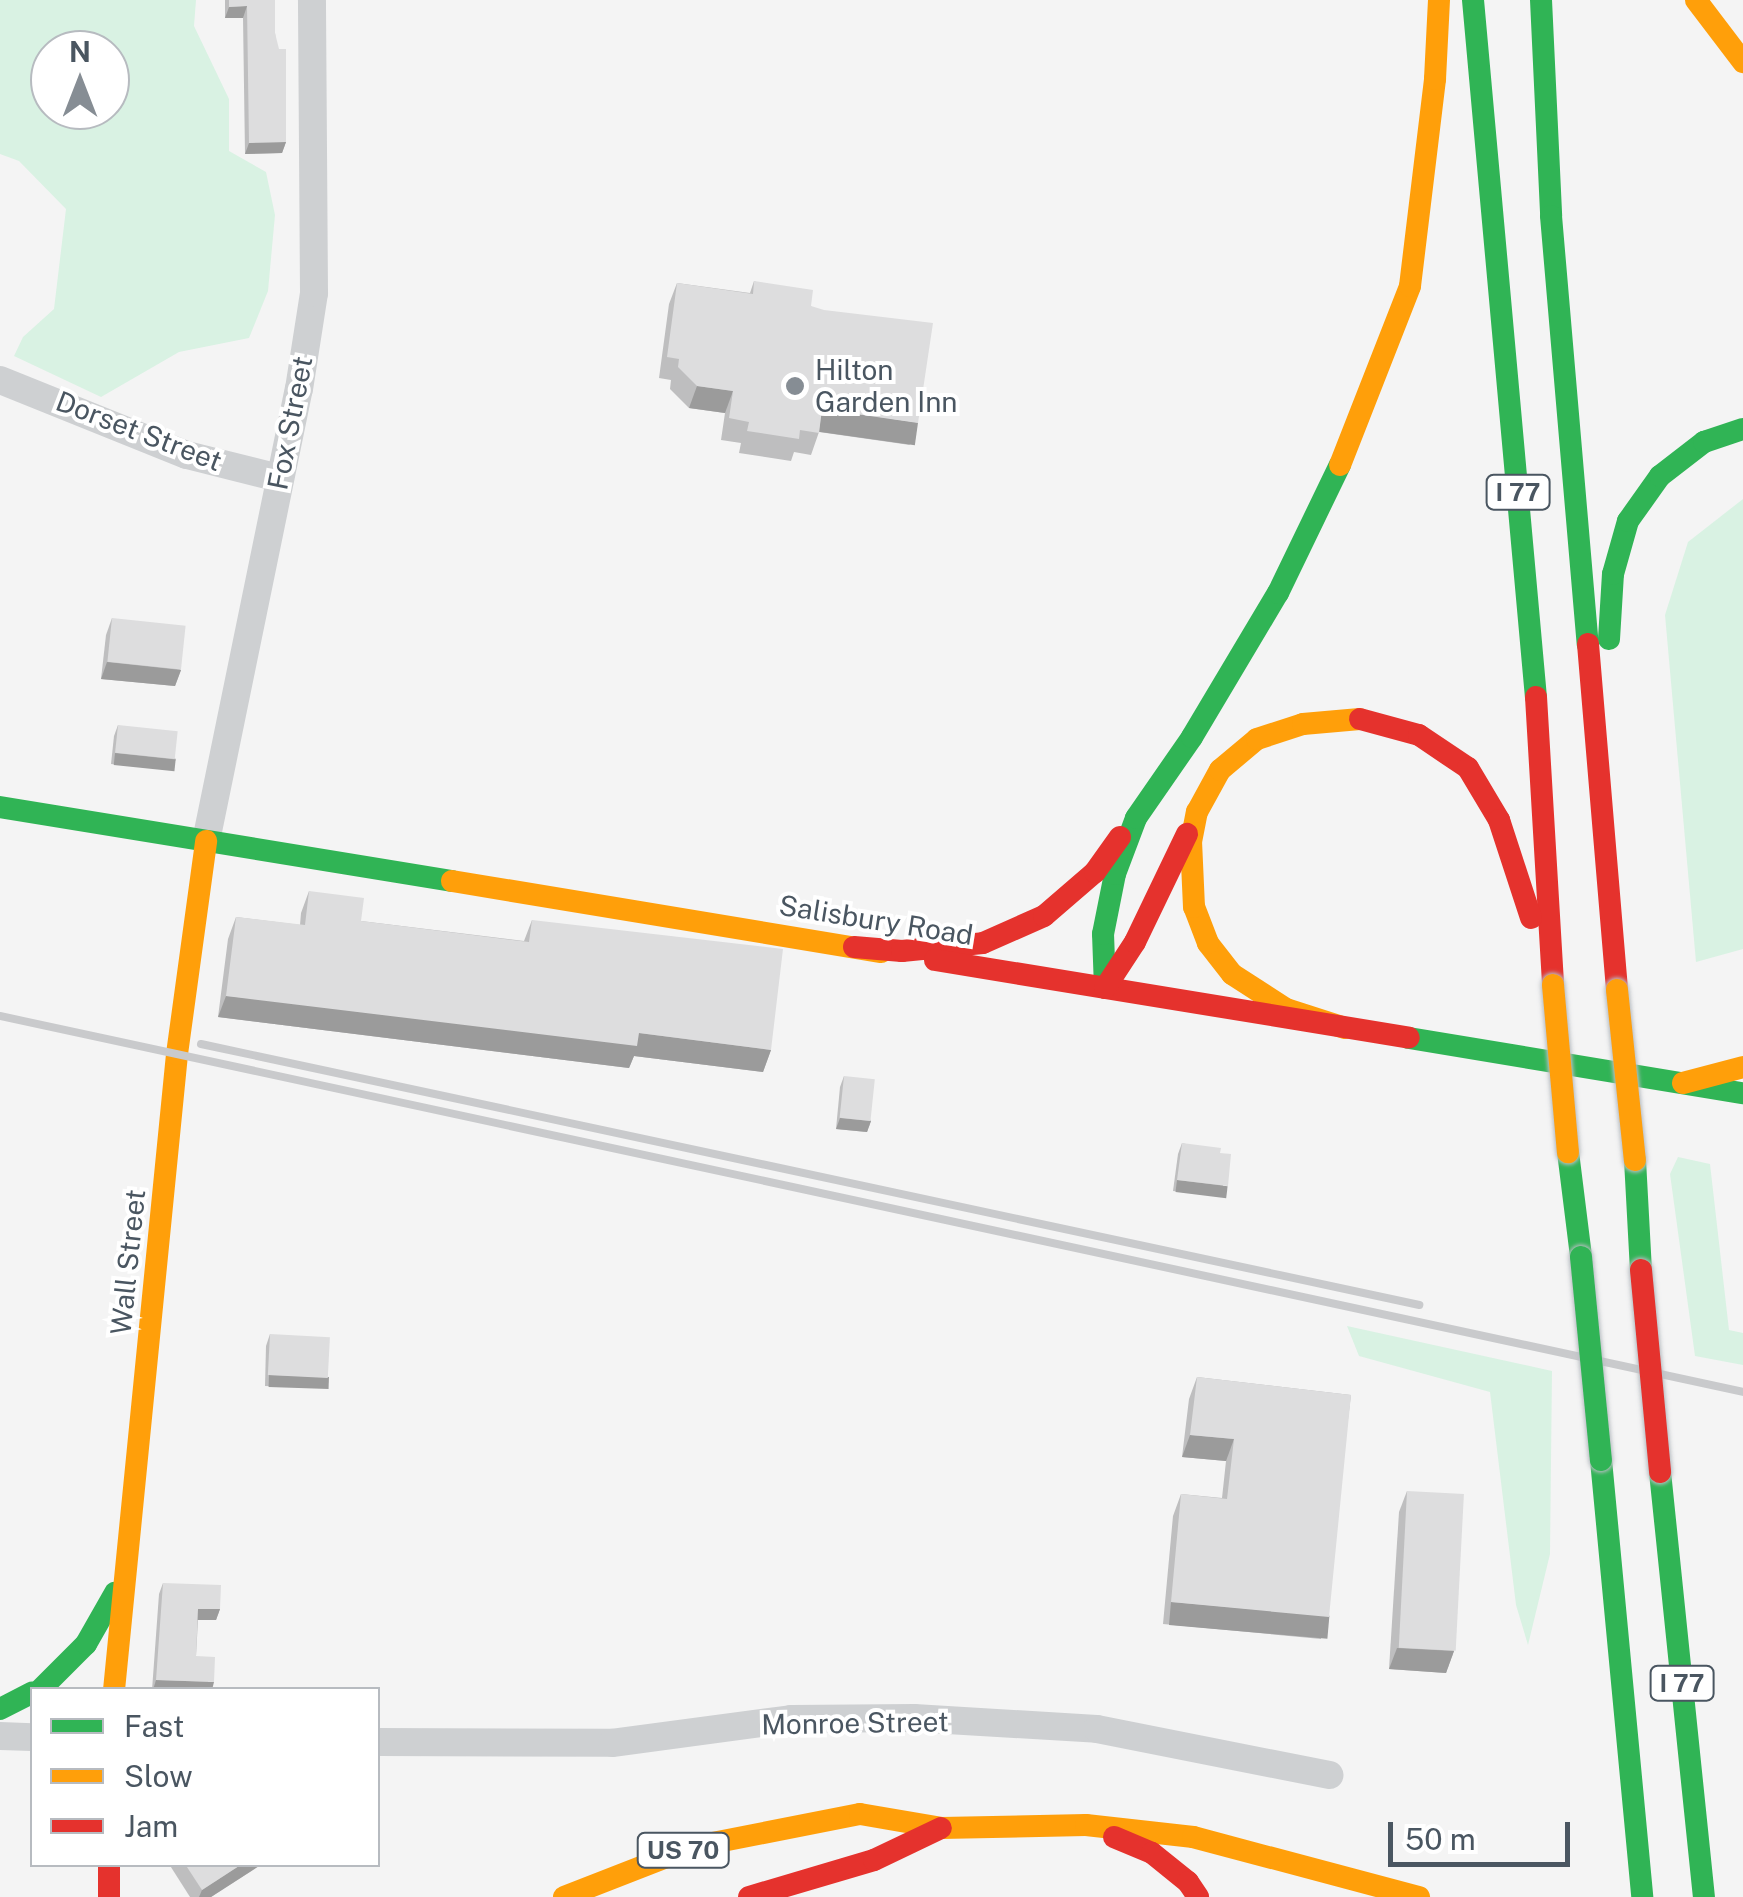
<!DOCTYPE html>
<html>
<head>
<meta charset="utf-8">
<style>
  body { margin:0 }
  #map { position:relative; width:1743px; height:1897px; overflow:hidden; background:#f4f4f4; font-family:"Public Sans",sans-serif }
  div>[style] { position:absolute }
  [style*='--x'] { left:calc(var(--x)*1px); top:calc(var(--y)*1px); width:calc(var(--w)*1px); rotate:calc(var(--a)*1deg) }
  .green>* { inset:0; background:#d9f2e3 }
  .street>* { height:28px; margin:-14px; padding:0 14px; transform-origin:14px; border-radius:14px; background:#ced0d2 }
  .fast>* { height:22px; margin:-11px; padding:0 11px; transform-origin:11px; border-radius:11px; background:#30b455 }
  .slow>* { height:22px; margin:-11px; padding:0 11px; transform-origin:11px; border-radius:11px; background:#ff9f0a }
  .jam>* { height:22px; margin:-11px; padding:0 11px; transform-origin:11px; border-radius:11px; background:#e5322d }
  .rail>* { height:8px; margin:-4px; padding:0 4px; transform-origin:4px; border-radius:4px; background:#c9cacc }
  .bridges { filter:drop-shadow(0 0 2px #b9bec3) drop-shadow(0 0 2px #b9bec3) }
  .fast-bridge>* { height:22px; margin:-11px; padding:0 11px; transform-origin:11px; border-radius:11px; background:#30b455 }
  .slow-bridge>* { height:22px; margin:-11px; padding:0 11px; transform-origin:11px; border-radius:11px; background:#ff9f0a }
  .jam-bridge>* { height:22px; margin:-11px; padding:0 11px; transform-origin:11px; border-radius:11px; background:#e5322d }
  .wall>* { inset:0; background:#bebebf }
  .shaded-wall>* { inset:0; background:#9b9b9b; transform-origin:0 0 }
  .building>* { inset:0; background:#ddddde; transform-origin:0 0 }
  .dots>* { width:28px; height:28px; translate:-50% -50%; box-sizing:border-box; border:5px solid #fff; border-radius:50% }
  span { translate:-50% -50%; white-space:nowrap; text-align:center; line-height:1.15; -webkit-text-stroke:8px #fff; paint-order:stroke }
  .shield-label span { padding:2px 8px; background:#fff; border:2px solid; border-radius:8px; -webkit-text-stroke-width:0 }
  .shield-label { font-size:25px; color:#4a5661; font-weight:700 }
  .poi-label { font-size:28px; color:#4a5661 }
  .left { translate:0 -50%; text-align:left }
  .street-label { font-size:28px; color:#4a5661 }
  .legend { position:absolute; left:30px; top:1687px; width:350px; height:180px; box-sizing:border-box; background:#fff; border:2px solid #b7bbc0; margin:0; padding:12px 18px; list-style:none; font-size:30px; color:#4a5661 }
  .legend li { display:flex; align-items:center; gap:20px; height:50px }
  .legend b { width:50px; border:2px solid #b7bbc0 }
  .north { position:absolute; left:30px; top:30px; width:100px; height:100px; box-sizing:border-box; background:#fff; border:2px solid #b7bbc0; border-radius:50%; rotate:0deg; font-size:28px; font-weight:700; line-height:40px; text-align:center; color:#4a5661 }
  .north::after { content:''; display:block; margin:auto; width:35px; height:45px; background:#868d94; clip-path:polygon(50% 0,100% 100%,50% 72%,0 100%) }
  .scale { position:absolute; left:1388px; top:1822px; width:182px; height:45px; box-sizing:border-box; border:5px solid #4a5661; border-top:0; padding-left:12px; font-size:30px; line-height:35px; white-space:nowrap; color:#4a5661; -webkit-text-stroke:8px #fff; paint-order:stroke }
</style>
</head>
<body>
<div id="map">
  <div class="green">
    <div style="clip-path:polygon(evenodd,0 0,196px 0,194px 26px,229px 99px,229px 151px,266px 172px,275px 215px,268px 291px,249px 338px,179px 352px,101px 397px,14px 356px,23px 337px,54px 309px,66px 209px,19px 161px,0 154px,0 0,110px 50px,110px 110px,50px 110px,50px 50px,110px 50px)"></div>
    <div style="clip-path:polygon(1743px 499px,1743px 949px,1696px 962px,1665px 615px,1688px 542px)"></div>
    <div style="clip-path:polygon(1678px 1157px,1710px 1164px,1729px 1330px,1743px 1333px,1743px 1365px,1695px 1356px,1670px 1174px)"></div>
    <div style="clip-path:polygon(1347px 1326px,1552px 1371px,1550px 1554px,1528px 1645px,1516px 1605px,1490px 1392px,1359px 1356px)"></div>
  </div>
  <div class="street">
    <div style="--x:0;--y:380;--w:201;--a:21.9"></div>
    <div style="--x:187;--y:455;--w:95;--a:14"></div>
    <div style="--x:206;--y:841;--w:461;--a:-78.4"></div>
    <div style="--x:299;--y:389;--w:97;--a:-81.1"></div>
    <div style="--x:314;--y:293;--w:293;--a:-90.4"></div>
    <div style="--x:0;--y:1736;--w:32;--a:2"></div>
    <div style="--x:378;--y:1742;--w:234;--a:0.2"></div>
    <div style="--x:612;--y:1743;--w:181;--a:-7.6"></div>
    <div style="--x:791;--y:1719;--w:123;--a:-0.5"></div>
    <div style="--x:914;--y:1718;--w:183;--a:3.4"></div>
    <div style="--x:1097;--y:1729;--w:237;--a:11.2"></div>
  </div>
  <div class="fast">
    <div style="--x:1473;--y:0;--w:700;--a:84.84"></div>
    <div style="--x:1541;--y:0;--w:216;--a:87.3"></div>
    <div style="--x:1551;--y:216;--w:430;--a:85.1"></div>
    <div style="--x:1609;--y:639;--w:65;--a:-86.5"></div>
    <div style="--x:1613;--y:574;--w:55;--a:-74.2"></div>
    <div style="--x:1628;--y:521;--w:55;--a:-54.6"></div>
    <div style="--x:1660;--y:476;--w:56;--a:-37.7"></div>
    <div style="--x:1704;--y:442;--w:41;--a:-18.4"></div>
    <div style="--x:0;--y:807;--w:458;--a:9.3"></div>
    <div style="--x:1105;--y:988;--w:54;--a:-92.1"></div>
    <div style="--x:1103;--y:934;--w:61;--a:-78.7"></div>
    <div style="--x:1115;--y:874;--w:60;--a:-69.4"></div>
    <div style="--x:1136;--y:818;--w:98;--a:-55.3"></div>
    <div style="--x:1192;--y:737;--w:168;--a:-59.2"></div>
    <div style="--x:1278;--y:593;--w:142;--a:-64.2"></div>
    <div style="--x:1409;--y:1038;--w:338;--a:9.4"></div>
    <div style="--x:1568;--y:1152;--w:106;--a:82.9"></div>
    <div style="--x:1635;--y:1160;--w:110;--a:86.9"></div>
    <div style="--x:1601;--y:1460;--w:439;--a:84.6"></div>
    <div style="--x:1660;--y:1472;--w:427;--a:84.1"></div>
    <div style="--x:40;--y:1690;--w:65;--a:-45"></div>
    <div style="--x:86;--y:1644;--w:59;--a:-60.4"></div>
    <div style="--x:0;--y:1709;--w:36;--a:-27"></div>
  </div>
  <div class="slow">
    <div style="--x:1696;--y:0;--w:78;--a:52.8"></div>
    <div style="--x:1340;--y:465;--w:192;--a:-68.6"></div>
    <div style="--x:1410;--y:286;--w:209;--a:-83.1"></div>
    <div style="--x:1435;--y:79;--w:79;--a:-87.1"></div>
    <div style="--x:452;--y:881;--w:435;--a:9.4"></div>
    <div style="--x:1345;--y:1028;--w:62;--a:-162.1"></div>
    <div style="--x:1286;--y:1009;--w:64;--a:-147.1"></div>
    <div style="--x:1232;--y:974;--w:39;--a:-128"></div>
    <div style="--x:1208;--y:943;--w:39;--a:-111"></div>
    <div style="--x:1194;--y:907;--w:65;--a:-92.6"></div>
    <div style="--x:1191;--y:842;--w:31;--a:-79"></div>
    <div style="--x:1197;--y:812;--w:48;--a:-61.3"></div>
    <div style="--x:1220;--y:770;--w:48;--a:-40"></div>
    <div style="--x:1257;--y:739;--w:48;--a:-18.1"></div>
    <div style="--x:1303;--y:724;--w:57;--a:-5"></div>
    <div style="--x:1683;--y:1083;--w:62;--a:-14.9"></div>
    <div style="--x:114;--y:1690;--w:639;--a:-84.34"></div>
    <div style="--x:177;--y:1054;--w:215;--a:-82.2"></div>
    <div style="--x:564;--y:1897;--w:137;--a:-21.3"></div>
    <div style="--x:692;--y:1847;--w:171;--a:-11.1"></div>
    <div style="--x:860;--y:1814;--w:82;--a:9.8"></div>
    <div style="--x:941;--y:1828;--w:145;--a:-1.2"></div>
    <div style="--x:1086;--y:1825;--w:108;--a:6.4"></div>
    <div style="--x:1193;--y:1837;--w:234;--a:14.9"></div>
  </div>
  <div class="jam">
    <div style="--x:1588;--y:644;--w:347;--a:85.2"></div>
    <div style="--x:1536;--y:697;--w:289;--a:86.6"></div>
    <div style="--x:1360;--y:719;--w:61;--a:15.2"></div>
    <div style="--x:1419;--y:735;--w:59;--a:34"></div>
    <div style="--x:1468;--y:768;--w:61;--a:59.2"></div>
    <div style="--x:1499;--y:820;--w:103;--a:71.9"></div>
    <div style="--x:854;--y:947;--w:48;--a:4.8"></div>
    <div style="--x:902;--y:951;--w:81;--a:-5.6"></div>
    <div style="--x:983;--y:943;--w:67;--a:-23.9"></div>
    <div style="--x:1044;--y:916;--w:67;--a:-40.8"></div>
    <div style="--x:1095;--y:872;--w:43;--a:-54.5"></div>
    <div style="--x:935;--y:960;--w:480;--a:9.3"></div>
    <div style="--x:1105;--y:988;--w:55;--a:-56.9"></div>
    <div style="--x:1135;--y:942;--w:120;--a:-64.3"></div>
    <div style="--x:1114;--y:1837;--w:41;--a:22.8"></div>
    <div style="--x:1152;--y:1853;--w:46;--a:38.9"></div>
    <div style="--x:1188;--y:1882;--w:18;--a:56"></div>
    <div style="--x:109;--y:1864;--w:33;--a:90"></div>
    <div style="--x:749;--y:1897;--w:130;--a:-16.5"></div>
    <div style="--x:874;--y:1860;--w:74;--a:-25.5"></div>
  </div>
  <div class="rail">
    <div style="--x:0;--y:1016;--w:1783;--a:12.17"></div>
    <div style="--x:201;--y:1044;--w:1246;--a:12.09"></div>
  </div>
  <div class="bridges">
    <div class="fast-bridge">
      <div style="--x:1581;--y:1257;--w:204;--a:84.4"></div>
    </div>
    <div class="slow-bridge">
      <div style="--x:1553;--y:985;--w:168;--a:84.9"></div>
      <div style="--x:1617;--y:990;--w:171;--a:84"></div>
    </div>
    <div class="jam-bridge">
      <div style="--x:1641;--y:1270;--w:203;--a:84.6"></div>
    </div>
  </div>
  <div class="wall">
    <div style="clip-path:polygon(225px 0,275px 0,275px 33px,286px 142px,282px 153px,245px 154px,243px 18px,225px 18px)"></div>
    <div style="clip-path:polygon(754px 281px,811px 306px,910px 445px,819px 432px,811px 455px,794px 452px,791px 461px,739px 453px,741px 443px,721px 440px,725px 413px,689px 408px,670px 389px,671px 380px,659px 378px,669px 304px,677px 283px,750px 293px)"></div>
    <div style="clip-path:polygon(112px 618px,181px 670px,175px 686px,101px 679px,106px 635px)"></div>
    <div style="clip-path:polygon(118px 725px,176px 759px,171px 770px,111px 764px,114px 736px)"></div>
    <div style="clip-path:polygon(309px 891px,361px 921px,524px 941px,532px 920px,771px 1050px,763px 1072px,634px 1056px,629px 1068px,218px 1017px,228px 939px,236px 917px,300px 925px,301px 913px)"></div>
    <div style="clip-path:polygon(844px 1076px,871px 1121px,867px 1132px,836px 1129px,840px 1087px)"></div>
    <div style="clip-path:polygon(1182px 1143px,1220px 1153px,1224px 1197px,1173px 1191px,1178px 1154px)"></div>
    <div style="clip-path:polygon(270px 1334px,325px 1388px,265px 1386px,266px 1346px)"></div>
    <div style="clip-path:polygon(1197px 1377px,1351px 1395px,1321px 1639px,1163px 1624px,1173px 1516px,1181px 1494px,1222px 1498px,1226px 1461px,1182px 1457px,1189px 1399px)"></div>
    <div style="clip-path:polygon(1407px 1491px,1454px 1651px,1446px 1673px,1389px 1669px,1399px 1512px)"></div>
    <div style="clip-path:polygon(163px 1583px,220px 1609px,216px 1620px,198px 1620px,196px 1656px,212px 1690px,152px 1690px,159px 1594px)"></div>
    <div style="clip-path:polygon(169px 1864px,262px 1864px,211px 1897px,190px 1897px)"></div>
  </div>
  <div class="shaded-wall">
    <div style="clip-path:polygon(247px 6px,243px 18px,225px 18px,229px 7px)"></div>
    <div style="clip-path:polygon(286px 142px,282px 153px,245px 154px,249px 143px)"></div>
    <div style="clip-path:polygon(697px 386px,733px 391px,725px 413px,689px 408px)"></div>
    <div style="left:822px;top:409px;width:97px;height:23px;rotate:8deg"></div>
    <div style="clip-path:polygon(107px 662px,181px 670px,175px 686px,101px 679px)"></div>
    <div style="left:115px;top:753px;width:61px;height:12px;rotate:6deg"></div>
    <div style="clip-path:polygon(226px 996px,639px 1033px,771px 1050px,763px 1072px,634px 1056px,629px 1068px,218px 1017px)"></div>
    <div style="clip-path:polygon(840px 1118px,871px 1121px,867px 1132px,836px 1129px)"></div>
    <div style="left:1177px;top:1180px;width:51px;height:12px;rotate:7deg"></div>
    <div style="left:269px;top:1375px;width:60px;height:12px;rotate:2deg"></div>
    <div style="clip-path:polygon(1190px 1435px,1234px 1439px,1226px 1461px,1182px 1457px)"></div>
    <div style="left:1171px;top:1602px;width:159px;height:23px;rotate:5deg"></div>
    <div style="clip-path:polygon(198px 1609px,220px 1609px,216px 1620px,194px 1620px)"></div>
    <div style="clip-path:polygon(1397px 1648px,1454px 1651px,1446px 1673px,1389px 1669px)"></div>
    <div style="clip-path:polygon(156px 1680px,214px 1682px,212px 1690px,153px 1690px)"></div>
    <div style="clip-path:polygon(242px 1864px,262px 1864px,211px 1897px,199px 1897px,202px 1890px)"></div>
  </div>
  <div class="building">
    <div style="clip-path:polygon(229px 0,275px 0,275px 33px,279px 49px,286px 49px,286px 142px,249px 143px,247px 6px,229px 7px)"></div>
    <div style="clip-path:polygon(754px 281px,813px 290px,811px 306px,824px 310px,933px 323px,918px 423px,822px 409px,819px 433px,800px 430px,799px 439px,747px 431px,749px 422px,729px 418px,733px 391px,697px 386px,678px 367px,679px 359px,667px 357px,677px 283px,753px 294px)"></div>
    <div style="left:112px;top:618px;width:74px;height:44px;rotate:6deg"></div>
    <div style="left:118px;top:725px;width:60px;height:28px;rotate:6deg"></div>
    <div style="clip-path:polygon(309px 891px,364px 898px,361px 921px,529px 942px,532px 920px,783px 949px,771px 1050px,639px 1033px,637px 1046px,226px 996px,236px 917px,305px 925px)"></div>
    <div style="left:844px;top:1076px;width:31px;height:42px;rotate:6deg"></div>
    <div style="clip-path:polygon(1182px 1143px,1221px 1148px,1220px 1153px,1231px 1154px,1228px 1186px,1177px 1180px)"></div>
    <div style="left:270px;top:1334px;width:60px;height:41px;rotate:3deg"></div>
    <div style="clip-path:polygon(1197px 1377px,1351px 1395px,1329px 1617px,1171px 1602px,1181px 1494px,1227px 1499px,1234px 1439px,1190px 1435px)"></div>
    <div style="left:1407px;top:1491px;width:57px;height:157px;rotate:3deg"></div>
    <div style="clip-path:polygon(163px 1583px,221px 1585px,220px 1609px,198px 1609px,196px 1656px,215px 1657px,214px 1682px,156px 1680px)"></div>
    <div style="clip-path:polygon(185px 1864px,242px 1864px,202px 1890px)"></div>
  </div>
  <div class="dots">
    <div style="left:795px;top:386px;background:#868d94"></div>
  </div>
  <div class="shield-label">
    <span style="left:1518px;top:492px">I 77</span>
    <span style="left:1682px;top:1683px">I 77</span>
    <span style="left:683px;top:1850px">US 70</span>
  </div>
  <div class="poi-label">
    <span class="left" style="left:815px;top:386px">Hilton<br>Garden Inn</span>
  </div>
  <div class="street-label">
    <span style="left:290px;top:423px;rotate:-79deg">Fox Street</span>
    <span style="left:139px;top:431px;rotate:21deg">Dorset Street</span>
    <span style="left:876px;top:920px;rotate:9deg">Salisbury Road</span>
    <span style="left:128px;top:1262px;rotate:-84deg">Wall Street</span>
    <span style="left:855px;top:1723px;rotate:-1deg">Monroe Street</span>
  </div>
  <ul class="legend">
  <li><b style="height:12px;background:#30b455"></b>Fast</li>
  <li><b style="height:12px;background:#ff9f0a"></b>Slow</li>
  <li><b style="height:12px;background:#e5322d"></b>Jam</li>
  </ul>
  <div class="north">N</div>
  <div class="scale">50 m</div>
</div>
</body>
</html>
